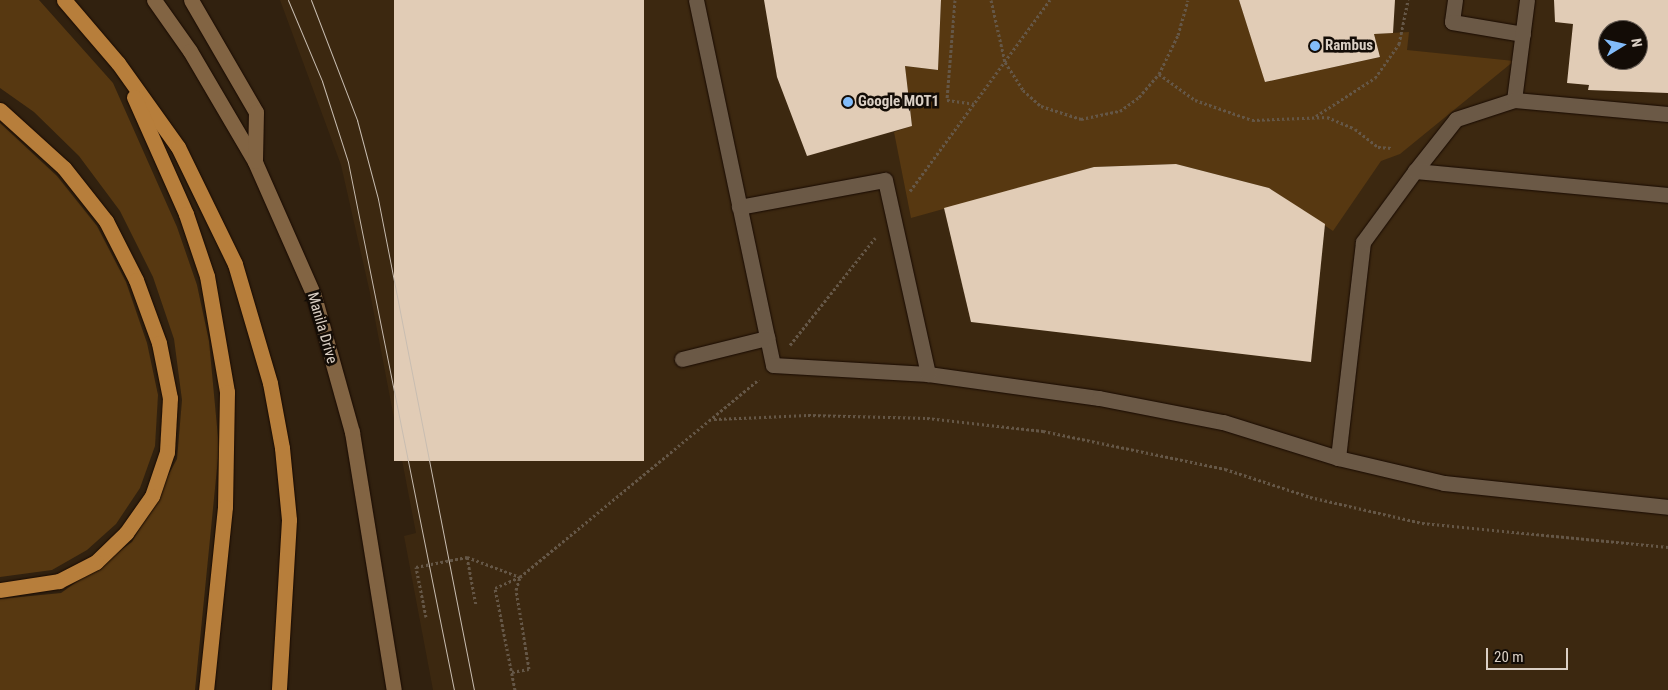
<!DOCTYPE html>
<html>
<head>
<meta charset="utf-8">
<style>
  body { margin:0 }
  #map { position:relative; width:1668px; height:690px; overflow:hidden; background:#31210f; font-family:"Roboto Condensed",sans-serif }
  div>[style] { position:absolute }
  [style*='--x'] { left:calc(var(--x)*1px); top:calc(var(--y)*1px); width:calc(var(--w)*1px); rotate:calc(var(--a)*1deg) }
  .built>* { inset:0; background:#3c2810 }
  .green>* { inset:0; background:#573811 }
  .building>* { inset:0; background:#e1ccb6; transform-origin:0 0 }
  .path>* { height:3px; margin-top:-1.5px; transform-origin:0; background:repeating-linear-gradient(90deg,#655747 0 2.5px,transparent 0 5px) }
  .roads { filter:drop-shadow(0 0 1px #180a00) drop-shadow(0 0 1px #180a00) }
  .lane>* { height:15px; margin:-7.5px; padding:0 7.5px; transform-origin:7.5px; border-radius:7.5px; background:#6b5946 }
  .secondary>* { height:15px; margin:-7.5px; padding:0 7.5px; transform-origin:7.5px; border-radius:7.5px; background:#826443 }
  .highway>* { height:15px; margin:-7.5px; padding:0 7.5px; transform-origin:7.5px; border-radius:7.5px; background:#b77e3b }
  .tram>* { height:1px; margin:-0.5px; padding:0 0.5px; transform-origin:0.5px; border-radius:0.5px; background:#c8bdb1 }
  .dots>* { width:14px; height:14px; translate:-50% -50%; box-sizing:border-box; border:2px solid #130c06; border-radius:50% }
  span { translate:-50% -50%; white-space:nowrap; text-align:center; line-height:1.15; -webkit-text-stroke:5px #130c06; paint-order:stroke }
  .poi-label { font-size:15px; color:#dbd0c5; font-weight:700 }
  .left { translate:0 -50%; text-align:left }
  .street-label { font-size:15px; color:#dbd0c5 }
  .north { position:absolute; left:1598px; top:20px; width:50px; height:50px; box-sizing:border-box; background:#130c06; border:1px solid #635a52; border-radius:50%; rotate:81deg; font-size:14px; font-weight:700; line-height:20px; text-align:center; color:#dbd0c5 }
  .north::after { content:''; display:block; margin:auto; width:18px; height:22px; background:#82bcfa; clip-path:polygon(50% 0,100% 100%,50% 72%,0 100%) }
  .scale { position:absolute; left:1486px; top:648px; width:82px; height:22px; box-sizing:border-box; border:2px solid #dbd0c5; border-top:0; padding-left:6px; font-size:15px; line-height:18px; white-space:nowrap; color:#dbd0c5; -webkit-text-stroke:4px #130c06; paint-order:stroke }
</style>
</head>
<body>
<div id="map">
  <div class="built">
    <div style="clip-path:polygon(evenodd,280px 0,1668px 0,1668px 690px,433px 690px,404px 536px,416px 533px,370px 293px,341px 165px,280px 0,1608px 30px,1638px 30px,1638px 60px,1608px 60px,1608px 30px)"></div>
  </div>
  <div class="green">
    <div style="clip-path:polygon(0 0,39px 0,113px 83px,177px 227px,197px 285px,209px 341px,219px 448px,195px 690px,0 690px,0 599px,61px 593px,132px 542px,177px 459px,182px 400px,174px 339px,153px 277px,120px 211px,79px 156px,34px 112px,0 88px)"></div>
    <div style="clip-path:polygon(941px 0,1239px 0,1266px 82px,1380px 57px,1374px 34px,1409px 32px,1407px 50px,1514px 61px,1400px 154px,1381px 161px,1333px 231px,1269px 188px,1176px 164px,1094px 167px,911px 218px,894px 132px,912px 126px,905px 66px,938px 70px)"></div>
    <div style="clip-path:polygon(0 123px,57px 176px,97px 226px,126px 282px,147px 343px,158px 395px,155px 446px,140px 488px,116px 524px,87px 550px,52px 570px,0 577px)"></div>
  </div>
  <div class="building">
    <div style="left:394px;top:0;width:250px;height:461px"></div>
    <div style="clip-path:polygon(764px 0,941px 0,938px 70px,905px 66px,912px 126px,807px 156px,777px 77px)"></div>
    <div style="clip-path:polygon(1239px 0,1395px 0,1393px 33px,1374px 34px,1380px 57px,1265px 82px)"></div>
    <div style="clip-path:polygon(evenodd,1554px 0,1668px 0,1668px 93px,1588px 90px,1589px 85px,1567px 83px,1573px 24px,1555px 22px,1554px 0,1608px 30px,1638px 30px,1638px 60px,1608px 60px,1608px 30px)"></div>
    <div style="clip-path:polygon(1176px 164px,1269px 188px,1325px 224px,1311px 362px,971px 322px,944px 208px,1094px 167px)"></div>
  </div>
  <div class="path">
    <div style="--x:955;--y:0;--w:100;--a:94.6"></div>
    <div style="--x:947;--y:100;--w:27;--a:8"></div>
    <div style="--x:991;--y:0;--w:64;--a:77.3"></div>
    <div style="--x:1005;--y:62;--w:33;--a:57"></div>
    <div style="--x:1023;--y:90;--w:24;--a:42"></div>
    <div style="--x:1041;--y:106;--w:42;--a:18"></div>
    <div style="--x:1081;--y:119;--w:40;--a:-12"></div>
    <div style="--x:1120;--y:111;--w:24;--a:-36"></div>
    <div style="--x:1139;--y:97;--w:30;--a:-49"></div>
    <div style="--x:1159;--y:74;--w:43;--a:-64"></div>
    <div style="--x:1178;--y:35;--w:36;--a:-74"></div>
    <div style="--x:1159;--y:74;--w:44;--a:35.8"></div>
    <div style="--x:1195;--y:100;--w:60;--a:19.3"></div>
    <div style="--x:1252;--y:120;--w:75;--a:-2.3"></div>
    <div style="--x:1327;--y:117;--w:30;--a:23"></div>
    <div style="--x:1355;--y:129;--w:29;--a:38"></div>
    <div style="--x:1378;--y:147;--w:14;--a:4"></div>
    <div style="--x:1316;--y:116;--w:70;--a:-32.8"></div>
    <div style="--x:1375;--y:78;--w:42;--a:-54.8"></div>
    <div style="--x:1399;--y:44;--w:45;--a:-78.4"></div>
    <div style="--x:910;--y:191;--w:237;--a:-53.8"></div>
    <div style="--x:790;--y:345;--w:137;--a:-51.5"></div>
    <div style="--x:714;--y:419;--w:94;--a:-2.4"></div>
    <div style="--x:808;--y:415;--w:119;--a:1.4"></div>
    <div style="--x:927;--y:418;--w:117;--a:6.4"></div>
    <div style="--x:1043;--y:431;--w:186;--a:11.8"></div>
    <div style="--x:1225;--y:469;--w:89;--a:18.2"></div>
    <div style="--x:1310;--y:497;--w:115;--a:13.1"></div>
    <div style="--x:1422;--y:523;--w:247;--a:5.6"></div>
    <div style="--x:467;--y:557;--w:49;--a:79.4"></div>
    <div style="--x:426;--y:617;--w:51;--a:-101.3"></div>
    <div style="--x:416;--y:567;--w:52;--a:-11.1"></div>
    <div style="--x:467;--y:557;--w:57;--a:20.7"></div>
    <div style="--x:512;--y:672;--w:17;--a:-10"></div>
    <div style="--x:529;--y:669;--w:80;--a:-99.3"></div>
    <div style="--x:516;--y:590;--w:14;--a:-73"></div>
    <div style="--x:520;--y:577;--w:310;--a:-39.6"></div>
    <div style="--x:515;--y:690;--w:104;--a:-101.1"></div>
    <div style="--x:495;--y:588;--w:27;--a:-24"></div>
  </div>
  <div class="roads">
    <div class="lane">
      <div style="--x:696;--y:0;--w:373;--a:78.1"></div>
      <div style="--x:773;--y:365;--w:155;--a:3.3"></div>
      <div style="--x:928;--y:374;--w:173;--a:8"></div>
      <div style="--x:1099;--y:398;--w:126;--a:11"></div>
      <div style="--x:1223;--y:422;--w:121;--a:17.4"></div>
      <div style="--x:1338;--y:458;--w:109;--a:13.3"></div>
      <div style="--x:1444;--y:483;--w:225;--a:6.1"></div>
      <div style="--x:1455;--y:0;--w:22;--a:98"></div>
      <div style="--x:1452;--y:22;--w:72;--a:9.6"></div>
      <div style="--x:1514;--y:100;--w:101;--a:-82.6"></div>
      <div style="--x:1415;--y:171;--w:66;--a:-51.7"></div>
      <div style="--x:1456;--y:119;--w:61;--a:-18.1"></div>
      <div style="--x:1514;--y:100;--w:155;--a:5.2"></div>
      <div style="--x:739;--y:207;--w:148;--a:-10.5"></div>
      <div style="--x:885;--y:180;--w:199;--a:77.5"></div>
      <div style="--x:682;--y:359;--w:88;--a:-13.9"></div>
      <div style="--x:1338;--y:458;--w:217;--a:-83.4"></div>
      <div style="--x:1363;--y:242;--w:88;--a:-53.8"></div>
      <div style="--x:1415;--y:171;--w:254;--a:5.4"></div>
    </div>
    <div class="secondary">
      <div style="--x:154;--y:0;--w:62;--a:54.8"></div>
      <div style="--x:190;--y:51;--w:129;--a:59.6"></div>
      <div style="--x:255;--y:162;--w:146;--a:66.2"></div>
      <div style="--x:314;--y:296;--w:141;--a:74.4"></div>
      <div style="--x:352;--y:432;--w:261;--a:80.8"></div>
      <div style="--x:191;--y:0;--w:129;--a:59.9"></div>
      <div style="--x:256;--y:112;--w:49;--a:91.2"></div>
    </div>
    <div class="highway">
      <div style="--x:64;--y:0;--w:83;--a:49.4"></div>
      <div style="--x:118;--y:63;--w:103;--a:54.5"></div>
      <div style="--x:178;--y:147;--w:130;--a:64"></div>
      <div style="--x:235;--y:264;--w:124;--a:73.6"></div>
      <div style="--x:270;--y:383;--w:66;--a:79.5"></div>
      <div style="--x:282;--y:448;--w:72;--a:84.4"></div>
      <div style="--x:289;--y:520;--w:170;--a:93.4"></div>
      <div style="--x:134;--y:97;--w:128;--a:66"></div>
      <div style="--x:186;--y:214;--w:65;--a:71.3"></div>
      <div style="--x:207;--y:276;--w:118;--a:80.2"></div>
      <div style="--x:227;--y:392;--w:115;--a:91"></div>
      <div style="--x:225;--y:507;--w:184;--a:95.9"></div>
      <div style="--x:0;--y:110;--w:86;--a:42.2"></div>
      <div style="--x:64;--y:168;--w:68;--a:51.6"></div>
      <div style="--x:106;--y:221;--w:66;--a:63"></div>
      <div style="--x:136;--y:280;--w:67;--a:69.9"></div>
      <div style="--x:159;--y:343;--w:56;--a:78.7"></div>
      <div style="--x:170;--y:398;--w:54;--a:93.2"></div>
      <div style="--x:167;--y:452;--w:46;--a:108.8"></div>
      <div style="--x:152;--y:496;--w:45;--a:125.1"></div>
      <div style="--x:126;--y:533;--w:42;--a:136"></div>
      <div style="--x:96;--y:562;--w:42;--a:152.8"></div>
      <div style="--x:59;--y:581;--w:60;--a:171.3"></div>
    </div>
  </div>
  <div class="tram">
    <div style="--x:288;--y:0;--w:88;--a:67.2"></div>
    <div style="--x:322;--y:81;--w:85;--a:72.2"></div>
    <div style="--x:348;--y:162;--w:539;--a:78.65"></div>
    <div style="--x:311;--y:0;--w:129;--a:69"></div>
    <div style="--x:357;--y:120;--w:82;--a:75.1"></div>
    <div style="--x:378;--y:199;--w:500;--a:78.94"></div>
  </div>
  <div class="dots">
    <div style="left:1315px;top:46px;background:#82bcfa"></div>
    <div style="left:848px;top:102px;background:#82bcfa"></div>
  </div>
  <div class="poi-label">
    <span class="left" style="left:1325px;top:46px">Rambus</span>
    <span class="left" style="left:858px;top:102px">Google MOT1</span>
  </div>
  <div class="street-label">
    <span style="left:322px;top:328px;rotate:74deg">Manila Drive</span>
  </div>
  <div class="north">N</div>
  <div class="scale">20 m</div>
</div>
</body>
</html>
